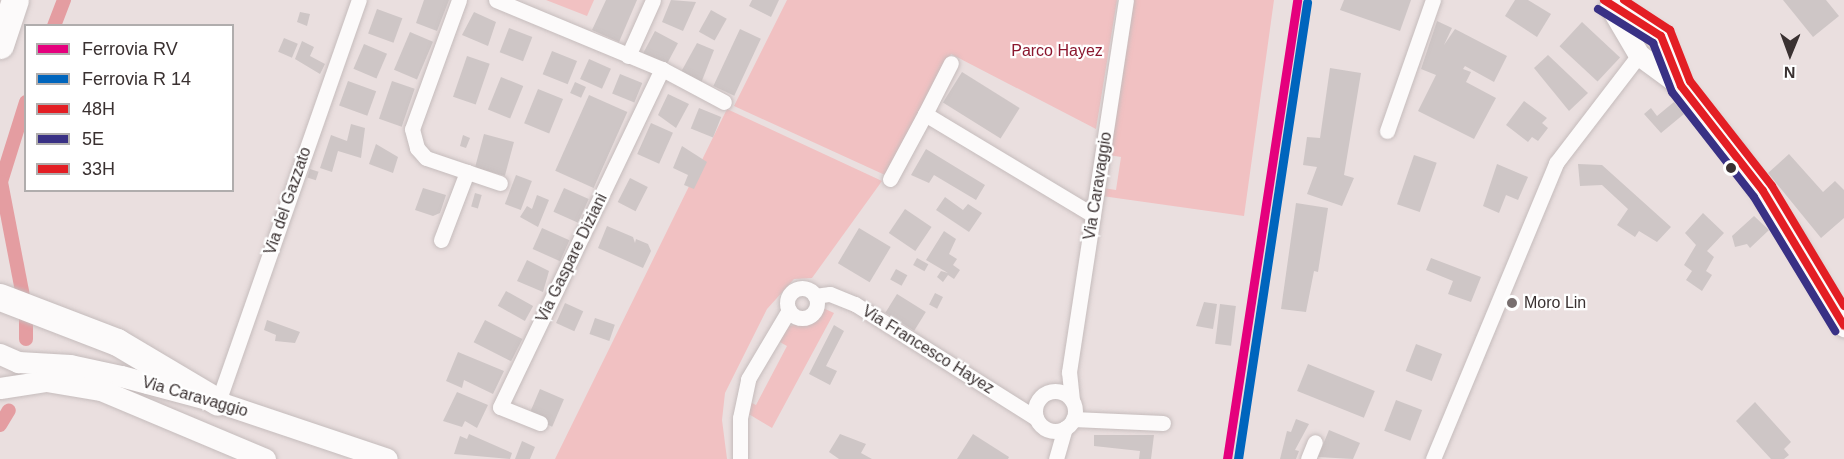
<!DOCTYPE html>
<html>
<head>
<meta charset="utf-8">
<style>
  body { margin:0 }
  #map { position:relative; width:1844px; height:459px; overflow:hidden; background:#eadfdf; font-family:Arial,sans-serif }
  div>[style] { position:absolute }
  [style*='--x'] { left:calc(var(--x)*1px); top:calc(var(--y)*1px); width:calc(var(--w)*1px); rotate:calc(var(--a)*1deg) }
  .green>* { inset:0; background:#f1c1c2 }
  .canal>* { height:14px; margin:-7px; padding:0 7px; transform-origin:7px; border-radius:7px; background:#e49da1 }
  .building>* { inset:0; background:#cec6c6; transform-origin:0 0 }
  .roads { filter:drop-shadow(0 0 2px #c5bcbc) drop-shadow(0 0 2px #c5bcbc) }
  .street>* { height:15px; margin:-7.5px; padding:0 7.5px; transform-origin:7.5px; border-radius:7.5px; background:#fcfafa }
  .street>.ring { margin:-7.5px; padding:0; box-sizing:content-box; background:none; border:15px solid #fcfafa; border-radius:50% }
  .secondary>* { height:21px; margin:-10.5px; padding:0 10.5px; transform-origin:10.5px; border-radius:10.5px; background:#fcfafa }
  .highway>* { height:27px; margin:-13.5px; padding:0 13.5px; transform-origin:13.5px; border-radius:13.5px; background:#fcfafa }
  .bus-1>* { height:8px; margin:-4px; padding:0 4px; transform-origin:4px; border-radius:4px; background:#e31e24 }
  .bus-2>* { height:8px; margin:-4px; padding:0 4px; transform-origin:4px; border-radius:4px; background:#393185 }
  .bus-3>* { height:8px; margin:-4px; padding:0 4px; transform-origin:4px; border-radius:4px; background:#e31e24 }
  .rail-1>* { height:9px; margin:-4.5px; padding:0 4.5px; transform-origin:4.5px; border-radius:4.5px; background:#e5007d }
  .rail-2>* { height:9px; margin:-4.5px; padding:0 4.5px; transform-origin:4.5px; border-radius:4.5px; background:#0065bd }
  .dots>* { width:16px; height:16px; translate:-50% -50%; box-sizing:border-box; border:3px solid #fff; border-radius:50% }
  span { translate:-50% -50%; white-space:nowrap; text-align:center; line-height:1.15; -webkit-text-stroke:4.5px #fff; paint-order:stroke }
  .park-label { font-size:16px; color:#8b172e }
  .street-label { font-size:16px; color:#3a3131 }
  .poi-label { font-size:16px; color:#3a3131 }
  .left { translate:0 -50%; text-align:left }
  .legend { position:absolute; left:24px; top:24px; width:210px; height:168px; box-sizing:border-box; background:#fff; border:2px solid #b0adad; margin:0; padding:8px 10px; list-style:none; font-size:18px; color:#3a3131 }
  .legend li { display:flex; align-items:center; gap:12px; height:30px }
  .legend b { width:30px; border:2px solid #b0adad }
  .north { position:absolute; left:1760px; top:24px; width:60px; height:60px; -webkit-text-stroke:4px #fff; paint-order:stroke; rotate:181deg; font-size:16px; font-weight:700; line-height:24px; text-align:center; color:#3a3131 }
  .north::after { content:''; display:block; margin:auto; width:21px; height:27px; background:#3a3131; clip-path:polygon(50% 0,100% 100%,50% 72%,0 100%) }
</style>
</head>
<body>
<div id="map">
  <div class="green">
    <div style="clip-path:polygon(546px 0,594px 0,587px 16px)"></div>
    <div style="clip-path:polygon(787px 0,1117px 0,1096px 129px,951px 54px,885px 175px,734px 106px)"></div>
    <div style="clip-path:polygon(1134px 0,1274px 0,1244px 216px,1102px 196px,1103px 188px,1116px 190px,1121px 157px,1109px 155px)"></div>
    <div style="clip-path:polygon(727px 109px,882px 181px,812px 278px,794px 279px,767px 309px,725px 393px,722px 420px,727px 459px,555px 459px)"></div>
    <div style="clip-path:polygon(823px 308px,834px 313px,772px 428px,747px 413px,750px 402px,756px 405px,787px 346px,778px 341px,785px 327px,813px 321px)"></div>
  </div>
  <div class="canal">
    <div style="--x:54;--y:26;--w:28;--a:-69"></div>
    <div style="--x:26;--y:102;--w:84;--a:107.4"></div>
    <div style="--x:1;--y:182;--w:132;--a:79.1"></div>
    <div style="--x:26;--y:312;--w:27;--a:90"></div>
    <div style="--x:0;--y:425;--w:17;--a:-59"></div>
  </div>
  <div class="building">
    <div style="clip-path:polygon(424px 0,449px 0,437px 31px,416px 23px)"></div>
    <div style="clip-path:polygon(606px 0,637px 0,619px 42px,592px 30px)"></div>
    <div style="clip-path:polygon(671px 0,696px 2px,683px 31px,662px 22px)"></div>
    <div style="clip-path:polygon(752px 0,779px 0,771px 17px,749px 6px)"></div>
    <div style="clip-path:polygon(1344px 0,1411px 0,1400px 31px,1340px 10px)"></div>
    <div style="clip-path:polygon(1515px 0,1528px 0,1551px 14px,1537px 37px,1505px 16px)"></div>
    <div style="clip-path:polygon(1783px 0,1826px 0,1839px 16px,1813px 37px)"></div>
    <div style="left:377px;top:9px;width:27px;height:26px;rotate:20deg"></div>
    <div style="left:711px;top:10px;width:18px;height:25px;rotate:29deg"></div>
    <div style="clip-path:polygon(300px 12px,310px 14px,307px 26px,297px 22px)"></div>
    <div style="clip-path:polygon(474px 12px,496px 22px,488px 46px,462px 35px)"></div>
    <div style="clip-path:polygon(1437px 21px,1452px 28px,1444px 45px,1455px 29px,1507px 56px,1494px 82px,1465px 66px,1463px 69px,1471px 72px,1466px 82px,1496px 98px,1474px 139px,1418px 111px,1436px 75px,1421px 69px)"></div>
    <div style="left:1582px;top:22px;width:52px;height:33px;rotate:43deg"></div>
    <div style="left:509px;top:28px;width:25px;height:26px;rotate:21deg"></div>
    <div style="left:740px;top:29px;width:23px;height:63px;rotate:25deg"></div>
    <div style="left:655px;top:31px;width:26px;height:27px;rotate:28deg"></div>
    <div style="left:410px;top:32px;width:25px;height:41px;rotate:23deg"></div>
    <div style="left:284px;top:38px;width:15px;height:15px;rotate:23deg"></div>
    <div style="clip-path:polygon(302px 41px,314px 47px,310px 56px,325px 64px,320px 74px,295px 59px)"></div>
    <div style="clip-path:polygon(697px 43px,714px 50px,701px 83px,681px 72px)"></div>
    <div style="left:364px;top:44px;width:25px;height:27px;rotate:23deg"></div>
    <div style="left:552px;top:51px;width:27px;height:25px;rotate:22deg"></div>
    <div style="clip-path:polygon(1548px 55px,1588px 93px,1569px 111px,1534px 68px)"></div>
    <div style="left:467px;top:56px;width:24px;height:43px;rotate:19deg"></div>
    <div style="left:589px;top:59px;width:24px;height:22px;rotate:24deg"></div>
    <div style="clip-path:polygon(1330px 68px,1361px 73px,1344px 175px,1354px 178px,1342px 206px,1307px 194px,1317px 167px,1303px 165px,1307px 137px,1320px 138px)"></div>
    <div style="left:962px;top:72px;width:68px;height:36px;rotate:32deg"></div>
    <div style="left:620px;top:74px;width:24px;height:21px;rotate:22deg"></div>
    <div style="left:501px;top:77px;width:24px;height:35px;rotate:22deg"></div>
    <div style="left:348px;top:81px;width:30px;height:26px;rotate:20deg"></div>
    <div style="left:392px;top:81px;width:24px;height:40px;rotate:19deg"></div>
    <div style="left:575px;top:82px;width:12px;height:12px;rotate:24deg"></div>
    <div style="left:538px;top:89px;width:27px;height:37px;rotate:22deg"></div>
    <div style="clip-path:polygon(668px 94px,689px 104px,676px 128px,658px 115px)"></div>
    <div style="left:589px;top:95px;width:42px;height:83px;rotate:24deg"></div>
    <div style="clip-path:polygon(1524px 101px,1547px 118px,1542px 123px,1548px 128px,1538px 141px,1532px 137px,1528px 142px,1506px 125px)"></div>
    <div style="clip-path:polygon(1674px 102px,1684px 114px,1661px 133px,1644px 114px,1651px 108px,1657px 116px)"></div>
    <div style="left:699px;top:108px;width:24px;height:22px;rotate:22deg"></div>
    <div style="left:651px;top:123px;width:24px;height:34px;rotate:24deg"></div>
    <div style="clip-path:polygon(351px 124px,365px 128px,361px 158px,338px 151px,332px 172px,320px 168px,331px 135px,347px 141px)"></div>
    <div style="left:484px;top:134px;width:31px;height:35px;rotate:15deg"></div>
    <div style="clip-path:polygon(463px 135px,470px 138px,466px 148px,460px 146px)"></div>
    <div style="clip-path:polygon(376px 144px,398px 157px,393px 173px,369px 164px)"></div>
    <div style="clip-path:polygon(682px 146px,707px 162px,694px 189px,684px 185px,688px 175px,673px 168px)"></div>
    <div style="clip-path:polygon(926px 149px,985px 185px,976px 200px,934px 175px,929px 183px,911px 175px)"></div>
    <div style="clip-path:polygon(1789px 154px,1823px 192px,1835px 181px,1844px 190px,1844px 218px,1821px 238px,1768px 173px)"></div>
    <div style="left:1414px;top:155px;width:24px;height:52px;rotate:19deg"></div>
    <div style="clip-path:polygon(1497px 164px,1528px 177px,1518px 200px,1506px 195px,1499px 213px,1483px 206px)"></div>
    <div style="clip-path:polygon(1578px 164px,1602px 165px,1671px 227px,1657px 242px,1639px 231px,1635px 237px,1617px 225px,1628px 209px,1602px 185px,1580px 186px)"></div>
    <div style="left:310px;top:169px;width:9px;height:9px;rotate:18deg"></div>
    <div style="left:516px;top:175px;width:17px;height:31px;rotate:21deg"></div>
    <div style="left:630px;top:178px;width:20px;height:27px;rotate:27deg"></div>
    <div style="clip-path:polygon(423px 188px,446px 195px,440px 213px,433px 216px,415px 210px)"></div>
    <div style="left:564px;top:188px;width:27px;height:26px;rotate:24deg"></div>
    <div style="left:475px;top:193px;width:7px;height:14px;rotate:16deg"></div>
    <div style="clip-path:polygon(537px 195px,549px 200px,538px 227px,520px 217px,527px 206px,532px 209px)"></div>
    <div style="clip-path:polygon(945px 197px,963px 210px,968px 204px,982px 213px,969px 232px,936px 210px)"></div>
    <div style="clip-path:polygon(1296px 203px,1328px 208px,1318px 272px,1314px 271px,1306px 312px,1281px 309px)"></div>
    <div style="left:905px;top:209px;width:32px;height:29px;rotate:34deg"></div>
    <div style="clip-path:polygon(1703px 213px,1724px 233px,1707px 251px,1714px 257px,1706px 271px,1712px 275px,1702px 291px,1686px 280px,1692px 271px,1684px 265px,1696px 245px,1685px 233px)"></div>
    <div style="clip-path:polygon(1754px 216px,1769px 230px,1750px 248px,1747px 244px,1735px 247px,1732px 236px)"></div>
    <div style="clip-path:polygon(607px 226px,633px 237px,635px 243px,636px 239px,648px 244px,651px 251px,643px 268px,598px 248px)"></div>
    <div style="left:542px;top:228px;width:30px;height:23px;rotate:24deg"></div>
    <div style="left:859px;top:228px;width:37px;height:41px;rotate:31deg"></div>
    <div style="clip-path:polygon(944px 231px,956px 239px,949px 254px,957px 259px,953px 265px,960px 270px,954px 279px,948px 275px,943px 282px,937px 277px,941px 271px,948px 273px,926px 260px)"></div>
    <div style="left:917px;top:258px;width:13px;height:8px;rotate:29deg"></div>
    <div style="clip-path:polygon(1431px 258px,1481px 277px,1471px 302px,1448px 294px,1453px 281px,1426px 270px)"></div>
    <div style="clip-path:polygon(527px 260px,549px 271px,543px 292px,517px 281px)"></div>
    <div style="left:896px;top:269px;width:13px;height:12px;rotate:29deg"></div>
    <div style="left:506px;top:291px;width:31px;height:17px;rotate:29deg"></div>
    <div style="left:935px;top:293px;width:9px;height:13px;rotate:27deg"></div>
    <div style="left:897px;top:294px;width:34px;height:22px;rotate:32deg"></div>
    <div style="clip-path:polygon(1204px 302px,1217px 304px,1213px 329px,1196px 326px)"></div>
    <div style="left:565px;top:303px;width:20px;height:22px;rotate:24deg"></div>
    <div style="left:1220px;top:304px;width:16px;height:40px;rotate:7deg"></div>
    <div style="left:595px;top:318px;width:21px;height:17px;rotate:19deg"></div>
    <div style="clip-path:polygon(267px 320px,300px 332px,295px 343px,275px 341px,276px 335px,264px 330px)"></div>
    <div style="left:485px;top:320px;width:42px;height:25px;rotate:27deg"></div>
    <div style="clip-path:polygon(834px 325px,844px 331px,826px 366px,837px 371px,830px 385px,809px 374px)"></div>
    <div style="left:1416px;top:344px;width:28px;height:29px;rotate:21deg"></div>
    <div style="clip-path:polygon(458px 352px,504px 371px,493px 394px,464px 380px,462px 388px,446px 381px)"></div>
    <div style="left:1308px;top:364px;width:72px;height:29px;rotate:22deg"></div>
    <div style="left:540px;top:389px;width:26px;height:30px;rotate:23deg"></div>
    <div style="clip-path:polygon(457px 392px,488px 405px,477px 428px,465px 421px,462px 427px,443px 421px)"></div>
    <div style="left:1396px;top:400px;width:28px;height:33px;rotate:21deg"></div>
    <div style="clip-path:polygon(1755px 402px,1791px 442px,1784px 449px,1789px 455px,1784px 459px,1771px 459px,1736px 421px)"></div>
    <div style="clip-path:polygon(1296px 419px,1309px 424px,1295px 450px,1299px 451px,1296px 459px,1280px 459px,1287px 431px,1291px 432px)"></div>
    <div style="clip-path:polygon(1329px 430px,1360px 443px,1353px 459px,1318px 457px)"></div>
    <div style="clip-path:polygon(469px 434px,512px 453px,510px 459px,454px 454px,460px 436px,467px 439px)"></div>
    <div style="clip-path:polygon(840px 434px,866px 444px,861px 453px,872px 459px,839px 459px,829px 452px)"></div>
    <div style="clip-path:polygon(973px 434px,1009px 457px,1008px 459px,957px 459px)"></div>
    <div style="clip-path:polygon(1094px 435px,1154px 435px,1151px 459px,1139px 459px,1140px 451px,1094px 446px)"></div>
    <div style="clip-path:polygon(522px 441px,535px 447px,530px 459px,515px 459px)"></div>
  </div>
  <div class="roads">
    <div class="street">
      <div style="--x:459;--y:0;--w:137;--a:110"></div>
      <div style="--x:412;--y:129;--w:20;--a:75"></div>
      <div style="--x:417;--y:148;--w:13;--a:48"></div>
      <div style="--x:426;--y:158;--w:78;--a:18.7"></div>
      <div style="--x:496;--y:0;--w:180;--a:22.6"></div>
      <div style="--x:662;--y:69;--w:70;--a:28"></div>
      <div style="--x:628;--y:56;--w:61;--a:-65.9"></div>
      <div style="--x:925;--y:114;--w:57;--a:-63"></div>
      <div style="--x:1387;--y:131;--w:139;--a:-70.7"></div>
      <div style="--x:890;--y:179;--w:74;--a:-61.7"></div>
      <div style="--x:925;--y:114;--w:196;--a:31"></div>
      <div style="--x:441;--y:240;--w:73;--a:-69.1"></div>
      <div class="ring" style="left:787px;top:288px;width:15px;height:15px"></div>
      <div style="--x:815;--y:296;--w:15;--a:-8"></div>
      <div style="--x:830;--y:294;--w:27;--a:22"></div>
      <div style="--x:855;--y:304;--w:214;--a:32.2"></div>
      <div class="ring" style="left:1035px;top:391px;width:25px;height:25px"></div>
      <div style="--x:1072;--y:400;--w:28;--a:-96"></div>
      <div style="--x:1069;--y:372;--w:376;--a:-81.3"></div>
      <div style="--x:218;--y:402;--w:426;--a:-70.7"></div>
      <div style="--x:1073;--y:419;--w:90;--a:2.5"></div>
      <div style="--x:540;--y:423;--w:43;--a:-158.2"></div>
      <div style="--x:500;--y:407;--w:375;--a:-64.4"></div>
      <div style="--x:740;--y:459;--w:41;--a:-90"></div>
      <div style="--x:740;--y:418;--w:40;--a:-78"></div>
      <div style="--x:748;--y:379;--w:80;--a:-59.3"></div>
      <div style="--x:1056;--y:459;--w:32;--a:-74"></div>
      <div style="--x:1308;--y:459;--w:18;--a:-68"></div>
      <div style="--x:1433;--y:459;--w:321;--a:-67.4"></div>
      <div style="--x:1556;--y:163;--w:136;--a:-52.5"></div>
    </div>
    <div class="secondary">
      <div style="--x:1610;--y:6;--w:57;--a:59.4"></div>
      <div style="--x:1639;--y:55;--w:52;--a:36.4"></div>
      <div style="--x:1681;--y:86;--w:89;--a:50.9"></div>
      <div style="--x:1737;--y:155;--w:100;--a:56"></div>
      <div style="--x:1793;--y:238;--w:102;--a:59.9"></div>
      <div style="--x:1618;--y:9;--w:51;--a:32.1"></div>
      <div style="--x:1661;--y:36;--w:49;--a:68.6"></div>
      <div style="--x:0;--y:354;--w:20;--a:24"></div>
      <div style="--x:18;--y:362;--w:52;--a:3.3"></div>
      <div style="--x:70;--y:365;--w:52;--a:12.2"></div>
      <div style="--x:121;--y:376;--w:100;--a:15"></div>
      <div style="--x:218;--y:402;--w:178;--a:18.6"></div>
      <div style="--x:0;--y:388;--w:47;--a:-8.7"></div>
      <div style="--x:46;--y:381;--w:56;--a:9.3"></div>
      <div style="--x:101;--y:390;--w:178;--a:22.8"></div>
    </div>
    <div class="highway">
      <div style="--x:0;--y:45;--w:47;--a:-71.6"></div>
      <div style="--x:0;--y:297;--w:125;--a:21"></div>
      <div style="--x:117;--y:342;--w:117;--a:30.7"></div>
    </div>
  </div>
  <div class="bus-1">
    <div style="--x:1604;--y:0;--w:67;--a:32.3"></div>
    <div style="--x:1661;--y:36;--w:54;--a:68.2"></div>
    <div style="--x:1681;--y:86;--w:133;--a:52"></div>
    <div style="--x:1763;--y:191;--w:157;--a:59"></div>
  </div>
  <div class="bus-2">
    <div style="--x:1598;--y:9;--w:65;--a:31.7"></div>
    <div style="--x:1653;--y:43;--w:53;--a:68.8"></div>
    <div style="--x:1672;--y:92;--w:133;--a:52"></div>
    <div style="--x:1754;--y:197;--w:157;--a:58.8"></div>
  </div>
  <div class="bus-3">
    <div style="--x:1624;--y:0;--w:55;--a:33.1"></div>
    <div style="--x:1670;--y:30;--w:55;--a:68.6"></div>
    <div style="--x:1690;--y:81;--w:133;--a:52"></div>
    <div style="--x:1772;--y:186;--w:140;--a:59"></div>
  </div>
  <div class="rail-1">
    <div style="--x:1227;--y:459;--w:464;--a:-81.3"></div>
  </div>
  <div class="rail-2">
    <div style="--x:1238;--y:459;--w:462;--a:-81.4"></div>
  </div>
  <div class="dots">
    <div style="left:1731px;top:168px;background:#3a3131"></div>
    <div style="left:1512px;top:303px;background:#786e6e"></div>
  </div>
  <div class="park-label">
    <span style="left:1057px;top:51px">Parco Hayez</span>
  </div>
  <div class="street-label">
    <span style="left:1098px;top:186px;rotate:-81deg">Via Caravaggio</span>
    <span style="left:288px;top:201px;rotate:-71deg">Via del Gazzato</span>
    <span style="left:572px;top:258px;rotate:-64deg">Via Gaspare Diziani</span>
    <span style="left:928px;top:350px;rotate:32deg">Via Francesco Hayez</span>
    <span style="left:195px;top:397px;rotate:16deg">Via Caravaggio</span>
  </div>
  <div class="poi-label">
    <span class="left" style="left:1524px;top:303px">Moro Lin</span>
  </div>
  <ul class="legend">
  <li><b style="height:8px;background:#e5007d"></b>Ferrovia RV</li>
  <li><b style="height:8px;background:#0065bd"></b>Ferrovia R 14</li>
  <li><b style="height:8px;background:#e31e24"></b>48H</li>
  <li><b style="height:8px;background:#393185"></b>5E</li>
  <li><b style="height:8px;background:#e31e24"></b>33H</li>
  </ul>
  <div class="north">N</div>
</div>
</body>
</html>
